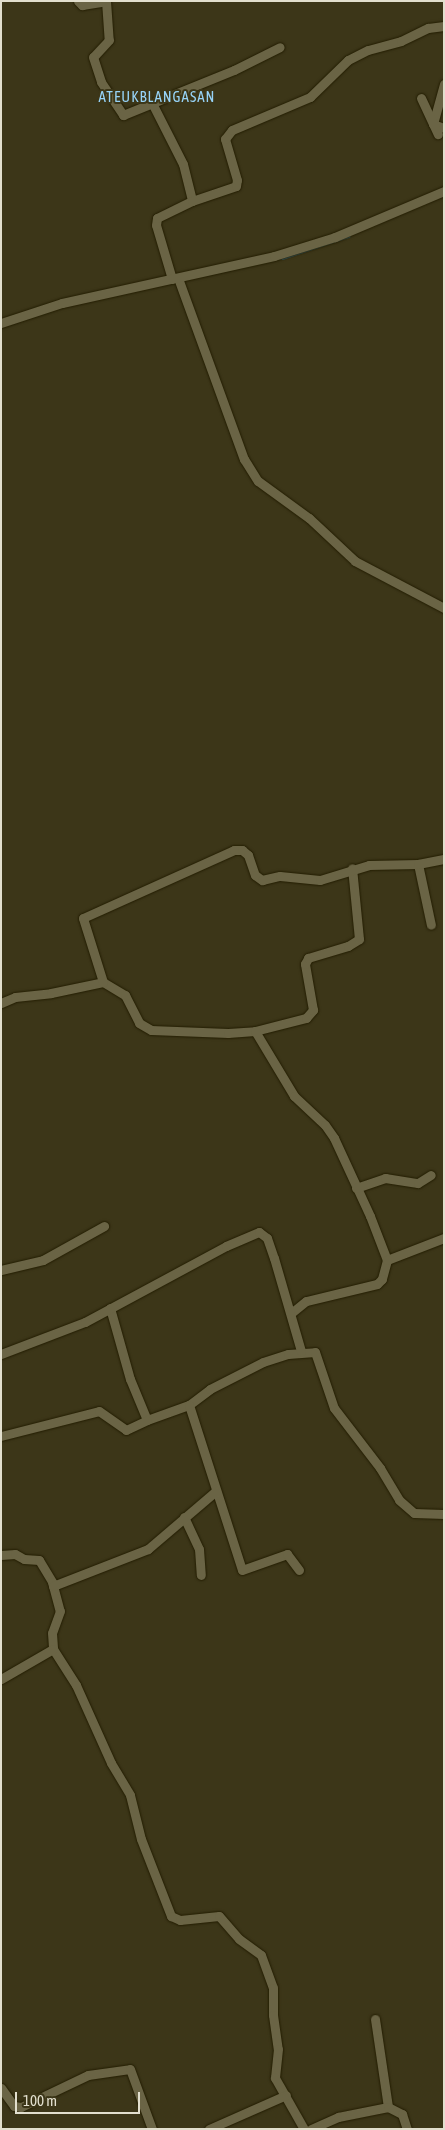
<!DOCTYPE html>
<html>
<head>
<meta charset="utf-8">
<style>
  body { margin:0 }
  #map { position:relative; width:445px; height:2130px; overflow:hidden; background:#3c3618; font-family:"Asap Condensed",sans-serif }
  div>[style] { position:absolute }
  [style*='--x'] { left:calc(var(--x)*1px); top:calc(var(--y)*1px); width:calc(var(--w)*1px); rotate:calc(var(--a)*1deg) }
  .stream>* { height:2.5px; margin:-1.25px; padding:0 1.25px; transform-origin:1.25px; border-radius:1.25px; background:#346880 }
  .roads { filter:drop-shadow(0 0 1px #231d01) drop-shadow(0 0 1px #231d01) }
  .minor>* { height:9px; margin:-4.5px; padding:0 4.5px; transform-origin:4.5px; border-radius:4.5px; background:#6a6445 }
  span { translate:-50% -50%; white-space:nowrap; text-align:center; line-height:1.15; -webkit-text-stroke:4px #3c3618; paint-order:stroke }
  .quarter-label { font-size:15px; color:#97d3f7; letter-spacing:1px }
  .frame { position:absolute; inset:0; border:2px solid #e2dfce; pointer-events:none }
  .scale { position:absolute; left:15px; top:2092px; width:125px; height:22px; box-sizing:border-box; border:2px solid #e2dfce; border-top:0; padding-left:6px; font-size:15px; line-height:18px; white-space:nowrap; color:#e2dfce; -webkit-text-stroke:4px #3c3618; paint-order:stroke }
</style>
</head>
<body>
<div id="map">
  <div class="stream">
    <div style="--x:282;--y:258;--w:70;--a:-18.4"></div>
  </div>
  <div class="roads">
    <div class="minor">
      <div style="--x:78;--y:1;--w:6;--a:45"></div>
      <div style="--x:82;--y:5;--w:24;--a:-9"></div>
      <div style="--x:106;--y:1;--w:39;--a:86"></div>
      <div style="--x:109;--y:40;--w:23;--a:133"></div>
      <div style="--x:93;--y:57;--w:26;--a:72"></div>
      <div style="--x:101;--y:82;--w:40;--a:56"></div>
      <div style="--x:123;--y:115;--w:120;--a:-22.1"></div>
      <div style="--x:234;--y:70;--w:51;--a:-26.6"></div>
      <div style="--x:444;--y:84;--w:41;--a:105.4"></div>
      <div style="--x:433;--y:124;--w:12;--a:20"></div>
      <div style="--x:421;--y:98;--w:40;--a:65"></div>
      <div style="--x:152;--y:103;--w:68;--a:63.1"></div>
      <div style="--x:183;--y:164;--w:38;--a:76"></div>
      <div style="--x:178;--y:278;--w:193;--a:70"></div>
      <div style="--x:244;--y:459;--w:26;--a:58"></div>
      <div style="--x:258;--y:481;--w:63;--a:36"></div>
      <div style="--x:309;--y:518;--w:63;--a:43.1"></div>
      <div style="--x:355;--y:561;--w:101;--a:27.8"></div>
      <div style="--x:172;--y:279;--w:56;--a:-106.5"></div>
      <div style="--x:156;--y:225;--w:7;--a:-82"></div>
      <div style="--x:157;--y:218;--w:39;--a:-26"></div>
      <div style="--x:192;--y:201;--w:46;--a:-18.8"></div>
      <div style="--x:236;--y:186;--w:6;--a:-81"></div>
      <div style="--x:237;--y:180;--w:43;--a:-106.3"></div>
      <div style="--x:225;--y:139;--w:11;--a:-52"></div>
      <div style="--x:232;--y:130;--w:85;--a:-22.9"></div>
      <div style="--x:310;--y:97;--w:53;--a:-44.2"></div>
      <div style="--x:348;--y:60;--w:22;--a:-27"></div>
      <div style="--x:368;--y:50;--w:34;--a:-15"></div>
      <div style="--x:401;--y:41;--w:30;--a:-26"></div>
      <div style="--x:428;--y:28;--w:16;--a:-7"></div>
      <div style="--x:1;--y:323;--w:64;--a:-18.2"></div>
      <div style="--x:62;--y:303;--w:217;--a:-12.5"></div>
      <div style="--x:274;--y:256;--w:64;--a:-17.3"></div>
      <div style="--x:335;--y:237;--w:118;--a:-22.9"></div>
      <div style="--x:418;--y:864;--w:62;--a:78"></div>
      <div style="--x:103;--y:982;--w:26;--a:31"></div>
      <div style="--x:125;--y:995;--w:31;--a:63"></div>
      <div style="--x:139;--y:1023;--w:14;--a:30"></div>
      <div style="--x:151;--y:1030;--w:77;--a:2.2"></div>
      <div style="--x:228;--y:1033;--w:27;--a:-4"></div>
      <div style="--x:255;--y:1031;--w:53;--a:-14.3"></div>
      <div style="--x:306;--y:1018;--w:11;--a:-49"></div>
      <div style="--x:313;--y:1010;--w:47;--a:-99.9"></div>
      <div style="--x:305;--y:964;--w:7;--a:-63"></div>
      <div style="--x:308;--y:958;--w:42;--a:-16.7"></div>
      <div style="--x:348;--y:946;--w:13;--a:-32"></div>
      <div style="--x:359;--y:939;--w:71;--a:-95.6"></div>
      <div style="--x:1;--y:1003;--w:15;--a:-23"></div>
      <div style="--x:15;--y:997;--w:36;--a:-6"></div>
      <div style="--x:51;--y:993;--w:53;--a:-11.9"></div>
      <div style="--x:103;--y:982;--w:67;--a:-107.4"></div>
      <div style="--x:83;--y:918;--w:166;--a:-24.2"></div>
      <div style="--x:234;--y:850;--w:8;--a:0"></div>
      <div style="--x:242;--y:850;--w:8;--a:40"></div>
      <div style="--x:248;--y:855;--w:21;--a:71"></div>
      <div style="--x:255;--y:875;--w:9;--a:36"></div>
      <div style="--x:262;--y:880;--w:18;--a:-13"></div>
      <div style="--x:280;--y:876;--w:40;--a:5.7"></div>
      <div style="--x:320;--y:880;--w:51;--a:-17"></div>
      <div style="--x:369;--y:865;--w:49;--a:-1.2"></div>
      <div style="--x:418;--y:864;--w:26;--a:-11"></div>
      <div style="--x:255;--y:1031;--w:76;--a:59"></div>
      <div style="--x:294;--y:1096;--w:42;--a:43.1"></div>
      <div style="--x:325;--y:1125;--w:16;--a:55"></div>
      <div style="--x:334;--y:1138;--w:86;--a:65.2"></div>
      <div style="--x:370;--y:1216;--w:47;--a:68.9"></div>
      <div style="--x:387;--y:1260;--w:20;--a:105"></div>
      <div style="--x:382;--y:1279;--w:7;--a:135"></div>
      <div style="--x:377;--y:1284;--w:73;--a:166.5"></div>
      <div style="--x:306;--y:1301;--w:19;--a:141"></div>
      <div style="--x:356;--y:1188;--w:31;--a:-19"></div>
      <div style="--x:385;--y:1178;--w:33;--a:9"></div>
      <div style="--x:418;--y:1183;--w:15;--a:-32"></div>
      <div style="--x:387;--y:1260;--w:61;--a:-21.1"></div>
      <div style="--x:1;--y:1270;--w:43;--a:-13.4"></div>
      <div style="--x:43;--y:1260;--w:70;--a:-29.1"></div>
      <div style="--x:110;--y:1308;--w:74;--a:74.3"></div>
      <div style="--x:130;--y:1379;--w:44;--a:67.5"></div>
      <div style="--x:147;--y:1420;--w:45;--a:-19.7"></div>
      <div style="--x:189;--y:1405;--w:26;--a:-37"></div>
      <div style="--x:210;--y:1389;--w:59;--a:-27"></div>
      <div style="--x:263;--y:1362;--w:26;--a:-18"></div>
      <div style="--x:288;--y:1354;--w:27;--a:-4"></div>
      <div style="--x:315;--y:1352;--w:59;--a:71.3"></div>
      <div style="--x:334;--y:1408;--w:76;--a:52.5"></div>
      <div style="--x:380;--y:1468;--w:37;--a:59"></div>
      <div style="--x:399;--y:1500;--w:20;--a:41"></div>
      <div style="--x:414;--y:1513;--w:30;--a:2"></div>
      <div style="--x:1;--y:1354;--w:90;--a:-20.9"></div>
      <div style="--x:85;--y:1322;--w:160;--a:-28.3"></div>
      <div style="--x:226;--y:1246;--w:36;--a:-23"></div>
      <div style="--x:259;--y:1232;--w:10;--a:37"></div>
      <div style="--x:267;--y:1238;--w:21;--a:71"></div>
      <div style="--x:274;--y:1258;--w:97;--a:73.8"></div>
      <div style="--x:189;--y:1405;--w:173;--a:72.2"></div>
      <div style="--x:242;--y:1570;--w:48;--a:-19.6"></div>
      <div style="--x:287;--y:1554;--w:20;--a:53"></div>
      <div style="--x:1;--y:1436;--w:101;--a:-14.3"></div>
      <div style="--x:99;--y:1411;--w:33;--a:35"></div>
      <div style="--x:126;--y:1430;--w:23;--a:-25"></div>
      <div style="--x:184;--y:1517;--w:35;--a:65"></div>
      <div style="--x:199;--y:1549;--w:26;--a:86"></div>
      <div style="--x:1;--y:1555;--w:14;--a:-4"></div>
      <div style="--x:15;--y:1554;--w:10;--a:29"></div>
      <div style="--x:24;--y:1559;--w:15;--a:4"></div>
      <div style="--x:39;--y:1560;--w:26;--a:59"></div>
      <div style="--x:52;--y:1582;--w:30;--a:75"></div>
      <div style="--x:60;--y:1611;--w:23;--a:110"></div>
      <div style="--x:52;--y:1633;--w:16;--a:86"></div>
      <div style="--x:53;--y:1649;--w:43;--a:57.4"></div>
      <div style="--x:76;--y:1685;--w:85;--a:65.8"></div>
      <div style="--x:111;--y:1763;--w:37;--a:59"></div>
      <div style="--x:130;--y:1795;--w:45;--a:76"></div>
      <div style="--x:141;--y:1839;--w:83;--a:68.7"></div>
      <div style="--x:171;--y:1916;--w:10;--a:24"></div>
      <div style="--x:180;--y:1920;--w:39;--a:-6"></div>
      <div style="--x:219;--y:1916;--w:30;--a:49"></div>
      <div style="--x:239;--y:1939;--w:27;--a:36"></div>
      <div style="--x:261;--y:1955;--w:35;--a:70"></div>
      <div style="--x:273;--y:1988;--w:27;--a:90"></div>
      <div style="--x:273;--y:2015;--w:34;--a:82"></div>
      <div style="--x:278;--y:2049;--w:29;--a:96"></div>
      <div style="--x:275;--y:2078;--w:59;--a:60.4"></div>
      <div style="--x:53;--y:1586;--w:102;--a:-21.3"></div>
      <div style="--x:148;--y:1549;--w:89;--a:-40.5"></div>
      <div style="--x:1;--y:1679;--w:60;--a:-30"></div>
      <div style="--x:375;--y:2019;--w:89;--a:81.6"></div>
      <div style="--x:1;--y:2088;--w:22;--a:54"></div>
      <div style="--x:14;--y:2106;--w:7;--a:8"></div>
      <div style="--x:21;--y:2107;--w:74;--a:-25.5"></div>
      <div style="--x:88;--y:2075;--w:42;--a:-8.1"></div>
      <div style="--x:130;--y:2069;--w:64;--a:69.9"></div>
      <div style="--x:209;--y:2129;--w:84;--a:-23.8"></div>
      <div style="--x:311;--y:2129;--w:30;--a:-24"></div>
      <div style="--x:338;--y:2117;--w:51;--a:-11.3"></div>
      <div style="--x:388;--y:2107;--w:16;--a:27"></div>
      <div style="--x:402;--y:2114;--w:16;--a:72"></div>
    </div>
  </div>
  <div class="quarter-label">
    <span style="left:157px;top:97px">ATEUKBLANGASAN</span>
  </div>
  <div class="frame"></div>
  <div class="scale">100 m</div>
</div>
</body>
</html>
